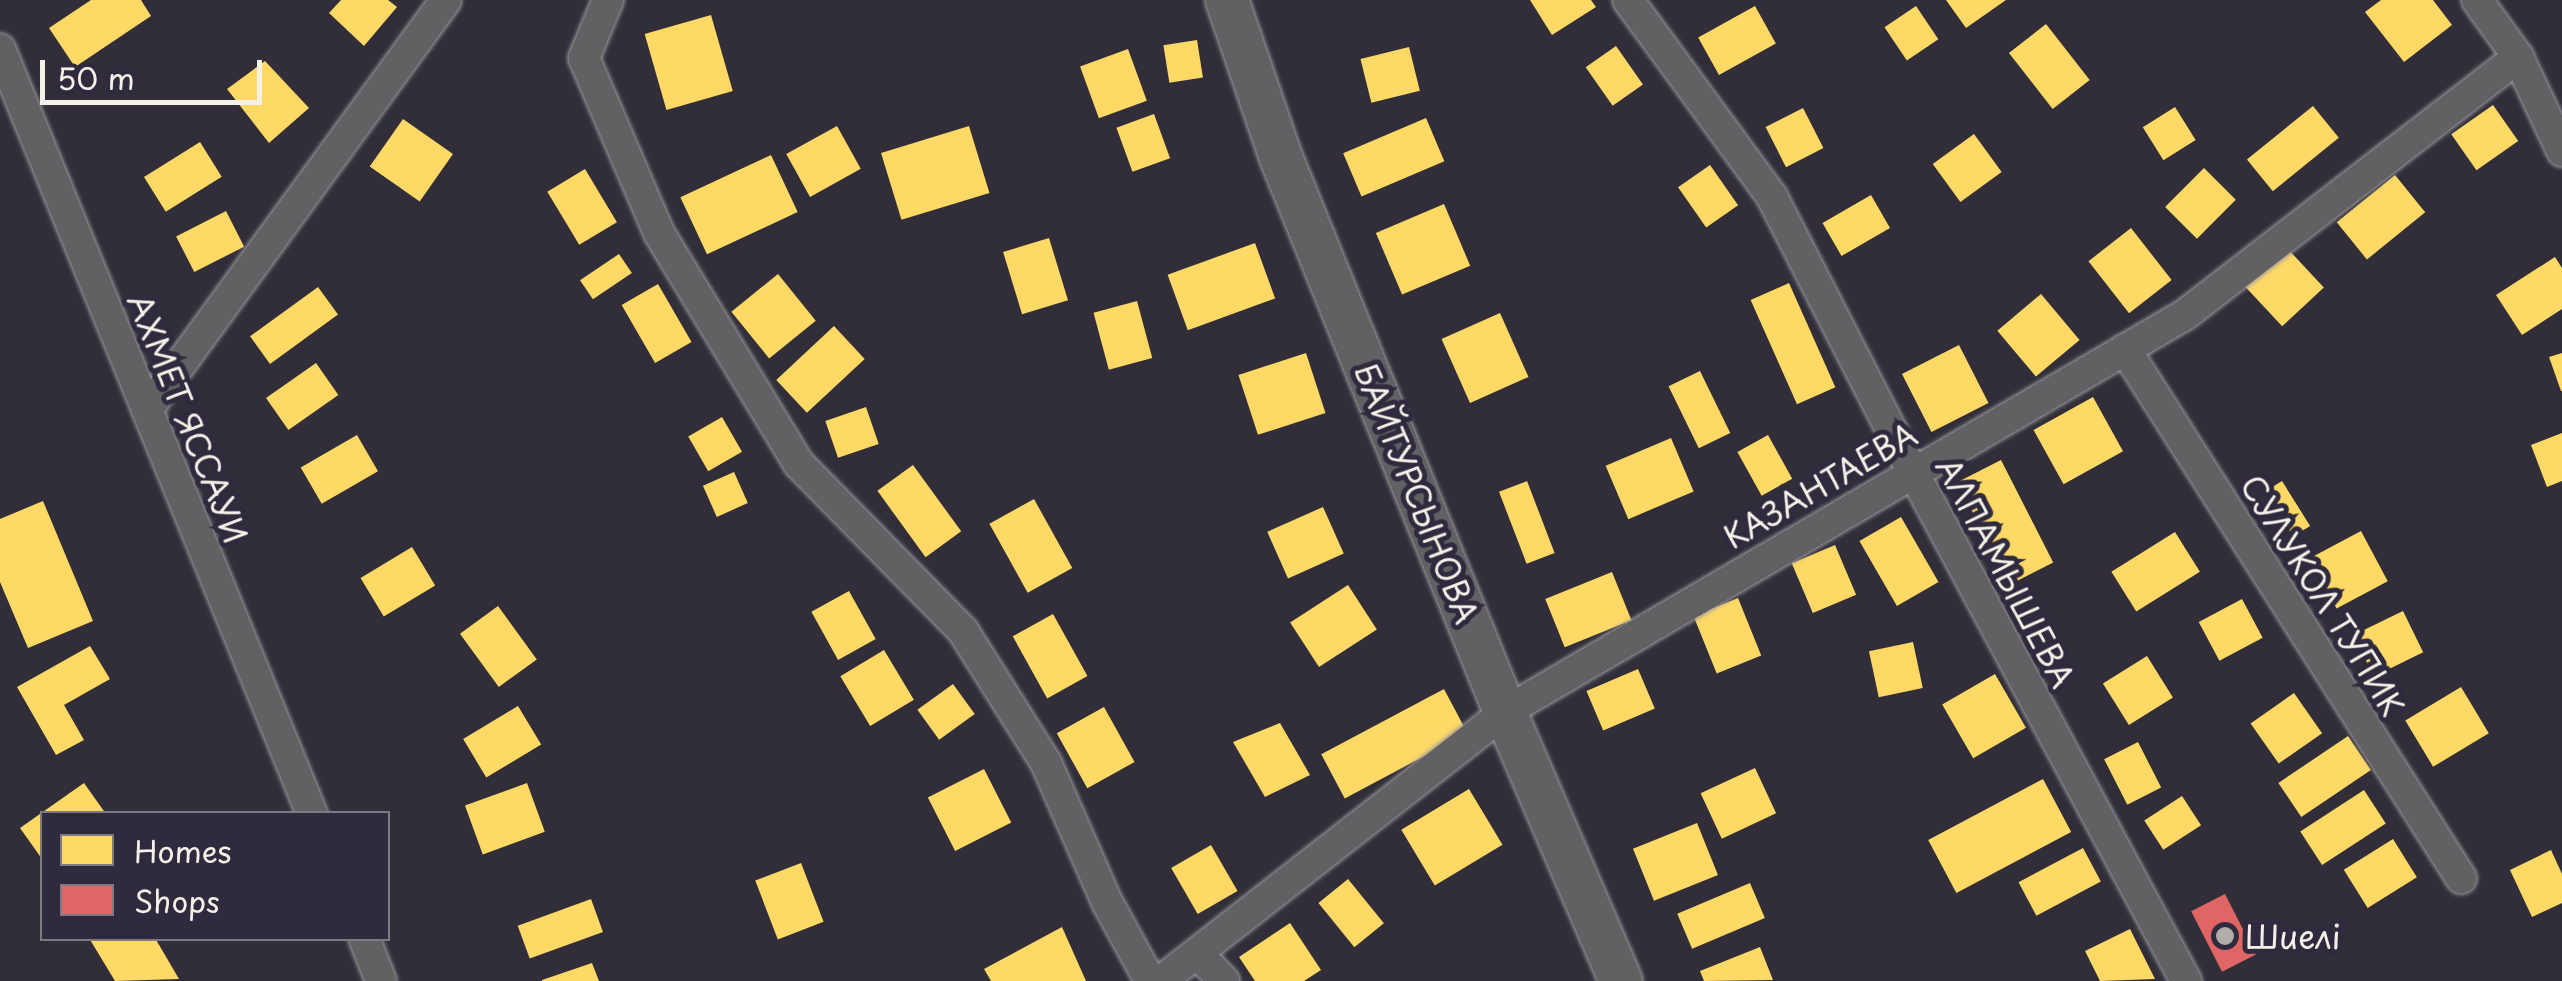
<!DOCTYPE html>
<html>
<head>
<meta charset="utf-8">
<style>
  body { margin:0 }
  #map { position:relative; width:2562px; height:981px; overflow:hidden; background:#312e39; font-family:"Playpen Sans",sans-serif }
  div>[style] { position:absolute }
  [style*='--x'] { left:calc(var(--x)*1px); top:calc(var(--y)*1px); width:calc(var(--w)*1px); rotate:calc(var(--a)*1deg) }
  .homes>* { inset:0; background:#ffd966; transform-origin:0 0 }
  .shops>* { inset:0; background:#e06666; transform-origin:0 0 }
  .roads { filter:drop-shadow(0 0 2px #9a989b) drop-shadow(0 0 2px #9a989b) }
  .street>* { height:30px; margin:-15px; padding:0 15px; transform-origin:15px; border-radius:15px; background:#626063 }
  .secondary>* { height:42px; margin:-21px; padding:0 21px; transform-origin:21px; border-radius:21px; background:#626063 }
  .dots>* { width:28px; height:28px; translate:-50% -50%; box-sizing:border-box; border:5px solid #2f2a3d; border-radius:50% }
  span { translate:-50% -50%; white-space:nowrap; text-align:center; line-height:1.15; -webkit-text-stroke:10px #2f2a3d; paint-order:stroke }
  .street-label { font-size:32px; color:#f4f1e8 }
  .poi-label { font-size:32px; color:#f4f1e8 }
  .left { translate:0 -50%; text-align:left }
  .legend { position:absolute; left:40px; top:811px; width:350px; height:130px; box-sizing:border-box; background:#2f2a3d; border:2px solid #7e7a81; margin:0; padding:12px 18px; list-style:none; font-size:30px; color:#f4f1e8 }
  .legend li { display:flex; align-items:center; gap:20px; height:50px }
  .legend b { width:50px; border:2px solid #7e7a81 }
  .scale { position:absolute; left:40px; top:60px; width:222px; height:45px; box-sizing:border-box; border:5px solid #f4f1e8; border-top:0; padding-left:12px; font-size:30px; line-height:35px; white-space:nowrap; color:#f4f1e8; -webkit-text-stroke:8px #2f2a3d; paint-order:stroke }
</style>
</head>
<body>
<div id="map">
  <div class="homes">
    <div style="clip-path:polygon(91px 0,141px 0,151px 16px,75px 67px,49px 28px)"></div>
    <div style="clip-path:polygon(341px 0,388px 0,397px 7px,364px 46px,329px 13px)"></div>
    <div style="clip-path:polygon(1530px 0,1591px 0,1596px 7px,1552px 35px)"></div>
    <div style="clip-path:polygon(1946px 0,2006px 0,1966px 28px)"></div>
    <div style="clip-path:polygon(2381px 0,2433px 0,2452px 25px,2404px 62px,2365px 12px)"></div>
    <div style="left:1755px;top:6px;width:43px;height:65px;rotate:61deg"></div>
    <div style="left:1916px;top:6px;width:40px;height:38px;rotate:56deg"></div>
    <div style="left:711px;top:15px;width:79px;height:69px;rotate:74deg"></div>
    <div style="left:2046px;top:24px;width:71px;height:47px;rotate:52deg"></div>
    <div style="left:1197px;top:40px;width:38px;height:34px;rotate:81deg"></div>
    <div style="left:1616px;top:46px;width:47px;height:37px;rotate:55deg"></div>
    <div style="left:1409px;top:47px;width:45px;height:50px;rotate:76deg"></div>
    <div style="left:1128px;top:49px;width:55px;height:51px;rotate:70deg"></div>
    <div style="clip-path:polygon(265px 61px,309px 108px,269px 143px,227px 89px)"></div>
    <div style="left:2493px;top:105px;width:44px;height:51px;rotate:55deg"></div>
    <div style="left:2313px;top:106px;width:41px;height:85px;rotate:51deg"></div>
    <div style="left:2175px;top:107px;width:39px;height:38px;rotate:58deg"></div>
    <div style="left:1803px;top:108px;width:45px;height:42px;rotate:63deg"></div>
    <div style="left:1154px;top:114px;width:47px;height:40px;rotate:70deg"></div>
    <div style="left:1426px;top:118px;width:47px;height:90px;rotate:67deg"></div>
    <div style="left:403px;top:119px;width:61px;height:58px;rotate:35deg"></div>
    <div style="left:837px;top:126px;width:49px;height:58px;rotate:61deg"></div>
    <div style="left:969px;top:126px;width:70px;height:92px;rotate:73deg"></div>
    <div style="left:1974px;top:134px;width:47px;height:51px;rotate:54deg"></div>
    <div style="left:200px;top:142px;width:41px;height:66px;rotate:58deg"></div>
    <div style="left:771px;top:155px;width:63px;height:100px;rotate:65deg"></div>
    <div style="left:1710px;top:165px;width:49px;height:39px;rotate:55deg"></div>
    <div style="left:2204px;top:168px;width:45px;height:55px;rotate:45deg"></div>
    <div style="left:585px;top:169px;width:62px;height:44px;rotate:59deg"></div>
    <div style="left:2395px;top:175px;width:48px;height:75px;rotate:51deg"></div>
    <div style="left:1871px;top:195px;width:38px;height:56px;rotate:60deg"></div>
    <div style="left:1444px;top:204px;width:67px;height:74px;rotate:67deg"></div>
    <div style="left:226px;top:211px;width:40px;height:56px;rotate:63deg"></div>
    <div style="left:2131px;top:228px;width:66px;height:54px;rotate:52deg"></div>
    <div style="left:1049px;top:238px;width:65px;height:48px;rotate:73deg"></div>
    <div style="left:1255px;top:243px;width:59px;height:93px;rotate:70deg"></div>
    <div style="left:2287px;top:248px;width:54px;height:57px;rotate:47deg"></div>
    <div style="left:619px;top:254px;width:23px;height:47px;rotate:56deg"></div>
    <div style="clip-path:polygon(2555px 257px,2562px 268px,2562px 309px,2522px 335px,2496px 295px)"></div>
    <div style="left:778px;top:274px;width:60px;height:60px;rotate:51deg"></div>
    <div style="left:1789px;top:283px;width:114px;height:42px;rotate:66deg"></div>
    <div style="left:658px;top:284px;width:67px;height:42px;rotate:60deg"></div>
    <div style="left:318px;top:287px;width:34px;height:84px;rotate:54deg"></div>
    <div style="left:2041px;top:294px;width:60px;height:57px;rotate:50deg"></div>
    <div style="left:1137px;top:301px;width:59px;height:45px;rotate:75deg"></div>
    <div style="left:1500px;top:313px;width:70px;height:64px;rotate:66deg"></div>
    <div style="left:834px;top:326px;width:45px;height:79px;rotate:47deg"></div>
    <div style="left:1959px;top:345px;width:65px;height:64px;rotate:63deg"></div>
    <div style="left:1306px;top:353px;width:63px;height:71px;rotate:72deg"></div>
    <div style="clip-path:polygon(2562px 353px,2562px 391px,2561px 391px,2549px 357px)"></div>
    <div style="left:316px;top:363px;width:39px;height:61px;rotate:55deg"></div>
    <div style="left:1700px;top:371px;width:69px;height:35px;rotate:64deg"></div>
    <div style="left:2093px;top:397px;width:62px;height:68px;rotate:61deg"></div>
    <div style="left:866px;top:407px;width:39px;height:43px;rotate:71deg"></div>
    <div style="left:722px;top:417px;width:40px;height:39px;rotate:60deg"></div>
    <div style="clip-path:polygon(2562px 433px,2562px 481px,2547px 487px,2531px 445px)"></div>
    <div style="left:357px;top:435px;width:42px;height:65px;rotate:60deg"></div>
    <div style="left:1768px;top:435px;width:50px;height:35px;rotate:61deg"></div>
    <div style="left:1671px;top:438px;width:58px;height:71px;rotate:67deg"></div>
    <div style="left:2001px;top:460px;width:115px;height:49px;rotate:63deg"></div>
    <div style="left:913px;top:465px;width:82px;height:44px;rotate:54deg"></div>
    <div style="left:734px;top:472px;width:34px;height:34px;rotate:66deg"></div>
    <div style="left:1527px;top:481px;width:77px;height:30px;rotate:69deg"></div>
    <div style="left:2282px;top:481px;width:53px;height:20px;rotate:58deg"></div>
    <div style="left:1034px;top:499px;width:79px;height:51px;rotate:61deg"></div>
    <div style="clip-path:polygon(43px 501px,93px 621px,28px 648px,0 582px,0 519px)"></div>
    <div style="left:1323px;top:507px;width:51px;height:61px;rotate:66deg"></div>
    <div style="left:1901px;top:517px;width:75px;height:48px;rotate:60deg"></div>
    <div style="left:2361px;top:531px;width:57px;height:58px;rotate:62deg"></div>
    <div style="left:2175px;top:532px;width:47px;height:75px;rotate:58deg"></div>
    <div style="left:1835px;top:545px;width:54px;height:47px;rotate:67deg"></div>
    <div style="left:412px;top:547px;width:45px;height:60px;rotate:59deg"></div>
    <div style="left:1612px;top:572px;width:52px;height:72px;rotate:68deg"></div>
    <div style="left:1348px;top:585px;width:53px;height:69px;rotate:57deg"></div>
    <div style="left:849px;top:591px;width:55px;height:43px;rotate:61deg"></div>
    <div style="left:1738px;top:598px;width:62px;height:48px;rotate:68deg"></div>
    <div style="left:2242px;top:599px;width:44px;height:49px;rotate:62deg"></div>
    <div style="left:498px;top:606px;width:66px;height:47px;rotate:54deg"></div>
    <div style="left:2403px;top:611px;width:46px;height:55px;rotate:64deg"></div>
    <div style="left:1053px;top:614px;width:71px;height:46px;rotate:61deg"></div>
    <div style="left:1913px;top:642px;width:47px;height:45px;rotate:78deg"></div>
    <div style="clip-path:polygon(90px 646px,110px 679px,64px 705px,84px 740px,56px 755px,17px 687px)"></div>
    <div style="left:884px;top:650px;width:58px;height:51px;rotate:59deg"></div>
    <div style="left:2147px;top:656px;width:49px;height:52px;rotate:58deg"></div>
    <div style="left:1638px;top:669px;width:43px;height:56px;rotate:67deg"></div>
    <div style="left:1995px;top:674px;width:62px;height:61px;rotate:60deg"></div>
    <div style="left:953px;top:684px;width:37px;height:44px;rotate:54deg"></div>
    <div style="left:2461px;top:687px;width:54px;height:65px;rotate:59deg"></div>
    <div style="left:1444px;top:689px;width:50px;height:139px;rotate:62deg"></div>
    <div style="left:2294px;top:693px;width:49px;height:53px;rotate:55deg"></div>
    <div style="left:518px;top:706px;width:45px;height:64px;rotate:59deg"></div>
    <div style="left:1104px;top:707px;width:63px;height:54px;rotate:61deg"></div>
    <div style="clip-path:polygon(1280px 723px,1310px 775px,1265px 797px,1233px 742px)"></div>
    <div style="left:2348px;top:736px;width:41px;height:84px;rotate:56deg"></div>
    <div style="left:2138px;top:742px;width:51px;height:38px;rotate:63deg"></div>
    <div style="left:1755px;top:768px;width:50px;height:60px;rotate:65deg"></div>
    <div style="left:984px;top:769px;width:60px;height:63px;rotate:63deg"></div>
    <div style="left:2043px;top:779px;width:60px;height:130px;rotate:62deg"></div>
    <div style="clip-path:polygon(84px 783px,106px 814px,42px 814px,42px 859px,20px 828px)"></div>
    <div style="left:527px;top:783px;width:52px;height:66px;rotate:70deg"></div>
    <div style="left:1469px;top:789px;width:65px;height:79px;rotate:59deg"></div>
    <div style="left:2364px;top:790px;width:40px;height:76px;rotate:57deg"></div>
    <div style="left:2182px;top:796px;width:35px;height:45px;rotate:57deg"></div>
    <div style="left:1697px;top:823px;width:56px;height:69px;rotate:68deg"></div>
    <div style="left:2393px;top:839px;width:45px;height:58px;rotate:58deg"></div>
    <div style="left:1211px;top:845px;width:53px;height:46px;rotate:60deg"></div>
    <div style="left:2083px;top:848px;width:38px;height:73px;rotate:62deg"></div>
    <div style="clip-path:polygon(2551px 850px,2562px 874px,2562px 903px,2532px 917px,2510px 870px)"></div>
    <div style="left:801px;top:863px;width:63px;height:49px;rotate:69deg"></div>
    <div style="left:1348px;top:879px;width:57px;height:38px;rotate:51deg"></div>
    <div style="left:1750px;top:883px;width:38px;height:79px;rotate:67deg"></div>
    <div style="left:591px;top:899px;width:35px;height:78px;rotate:70deg"></div>
    <div style="clip-path:polygon(1290px 923px,1321px 970px,1304px 981px,1255px 981px,1239px 957px)"></div>
    <div style="clip-path:polygon(1062px 927px,1086px 981px,991px 981px,984px 969px)"></div>
    <div style="clip-path:polygon(2130px 929px,2155px 979px,2100px 981px,2085px 951px)"></div>
    <div style="clip-path:polygon(89px 938px,155px 938px,179px 979px,115px 981px)"></div>
    <div style="clip-path:polygon(1760px 947px,1773px 980px,1704px 981px,1700px 971px)"></div>
    <div style="clip-path:polygon(592px 963px,599px 981px,542px 981px,542px 980px)"></div>
  </div>
  <div class="shops">
    <div style="left:2225px;top:894px;width:68px;height:38px;rotate:63deg"></div>
  </div>
  <div class="roads">
    <div class="street">
      <div style="--x:608;--y:0;--w:63;--a:112.5"></div>
      <div style="--x:584;--y:58;--w:190;--a:66.8"></div>
      <div style="--x:659;--y:233;--w:270;--a:58.8"></div>
      <div style="--x:799;--y:464;--w:234;--a:45.5"></div>
      <div style="--x:963;--y:631;--w:156;--a:57.8"></div>
      <div style="--x:1046;--y:763;--w:152;--a:66.3"></div>
      <div style="--x:1107;--y:902;--w:90;--a:61.4"></div>
      <div style="--x:1628;--y:0;--w:244;--a:53.8"></div>
      <div style="--x:1772;--y:197;--w:309;--a:62.9"></div>
      <div style="--x:1913;--y:472;--w:578;--a:61.79"></div>
      <div style="--x:2477;--y:0;--w:70;--a:54.3"></div>
      <div style="--x:2518;--y:57;--w:104;--a:64.9"></div>
      <div style="--x:0;--y:49;--w:826;--a:67.81"></div>
      <div style="--x:2125;--y:349;--w:627;--a:57.58"></div>
      <div style="--x:147;--y:410;--w:507;--a:-53.9"></div>
      <div style="--x:364;--y:938;--w:46;--a:68.4"></div>
      <div style="--x:1197;--y:953;--w:39;--a:46"></div>
      <div style="--x:1161;--y:981;--w:437;--a:-38"></div>
      <div style="--x:1505;--y:712;--w:789;--a:-30.3"></div>
      <div style="--x:2186;--y:314;--w:420;--a:-37.7"></div>
    </div>
    <div class="secondary">
      <div style="--x:1227;--y:0;--w:164;--a:71.1"></div>
      <div style="--x:1280;--y:155;--w:601;--a:68"></div>
      <div style="--x:1505;--y:712;--w:293;--a:66.7"></div>
    </div>
  </div>
  <div class="dots">
    <div style="left:2225px;top:936px;background:#b0adab"></div>
  </div>
  <div class="street-label">
    <span style="left:188px;top:418px;rotate:68deg">АХМЕТ ЯССАУИ</span>
    <span style="left:1820px;top:485px;rotate:-30deg">КАЗАНТАЕВА</span>
    <span style="left:1417px;top:493px;rotate:68deg">БАЙТУРСЫНОВА</span>
    <span style="left:2006px;top:572px;rotate:62deg">АЛПАМЫШЕВА</span>
    <span style="left:2323px;top:595px;rotate:58deg">СУЛУКОЛ ТУПИК</span>
  </div>
  <div class="poi-label">
    <span class="left" style="left:2245px;top:936px">Шиелі</span>
  </div>
  <ul class="legend">
  <li><b style="height:28px;background:#ffd966"></b>Homes</li>
  <li><b style="height:28px;background:#e06666"></b>Shops</li>
  </ul>
  <div class="scale">50 m</div>
</div>
</body>
</html>
